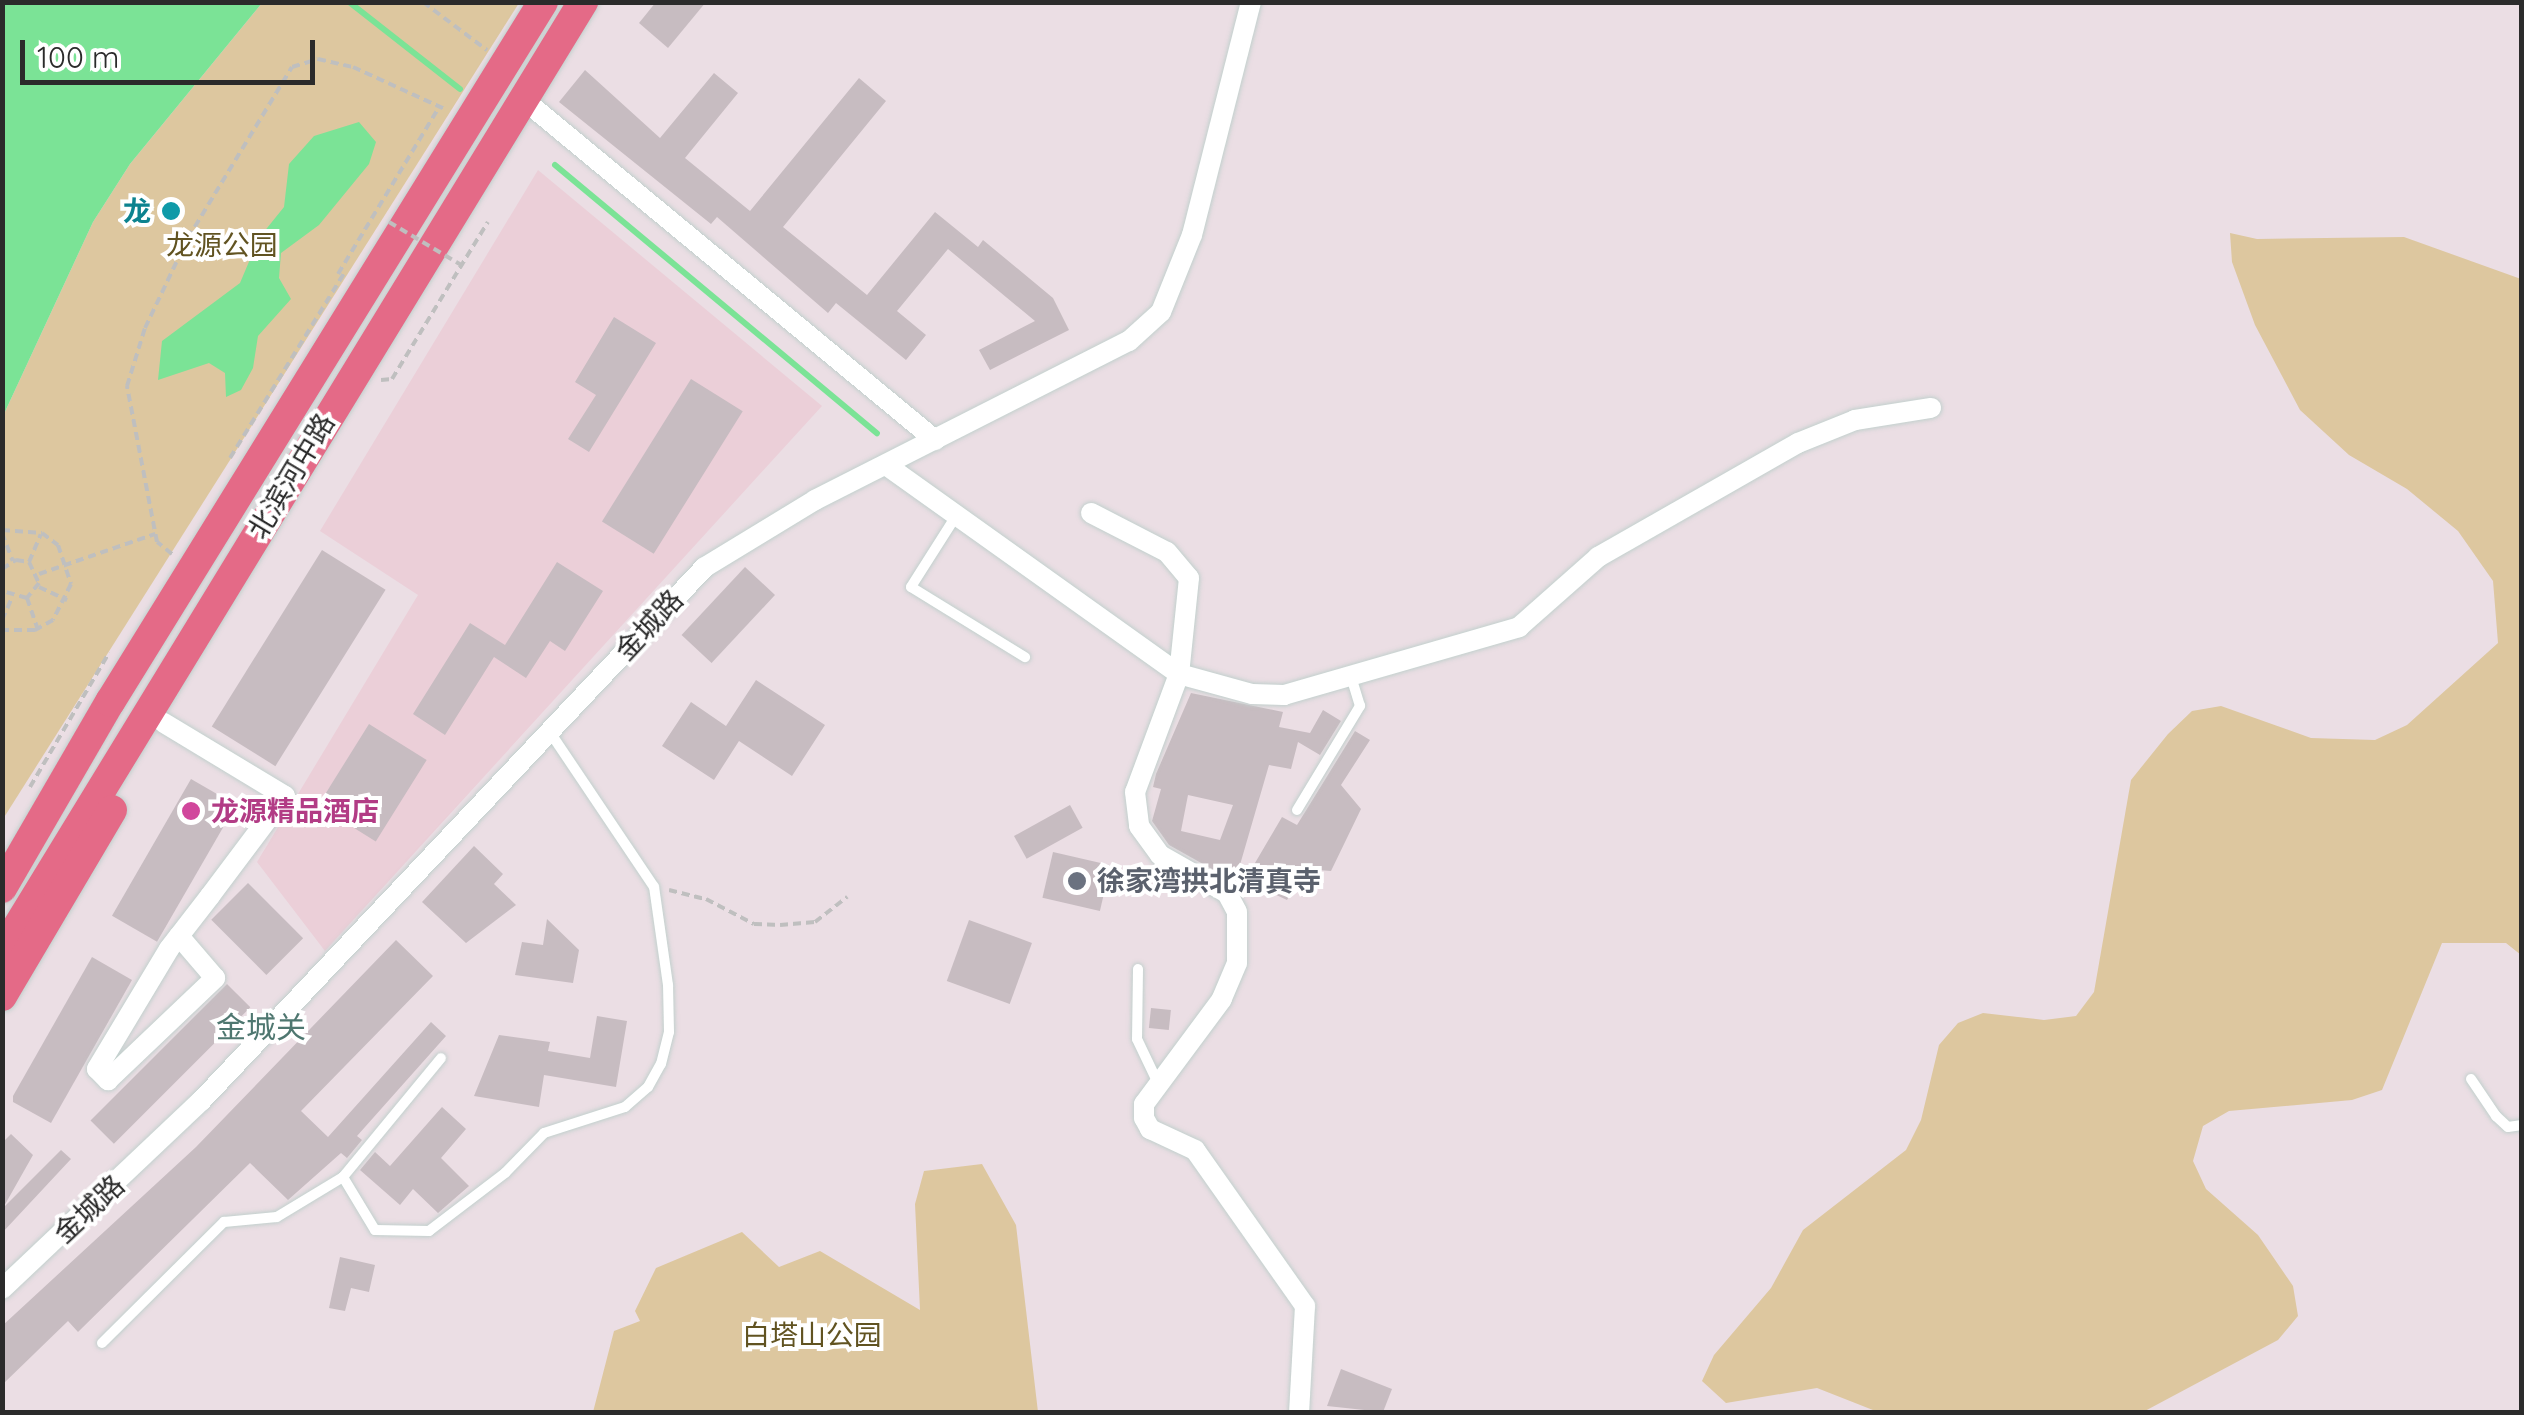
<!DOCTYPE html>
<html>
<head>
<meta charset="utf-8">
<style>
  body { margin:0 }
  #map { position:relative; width:2524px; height:1415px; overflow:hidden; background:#ebdee4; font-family:Quicksand,"Noto Sans SC",sans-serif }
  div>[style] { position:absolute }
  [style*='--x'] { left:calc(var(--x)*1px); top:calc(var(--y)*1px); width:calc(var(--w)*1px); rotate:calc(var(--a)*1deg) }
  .education>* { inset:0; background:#ebcfd8 }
  .green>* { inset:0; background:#ddc79f }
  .water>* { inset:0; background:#7be396 }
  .stream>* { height:6px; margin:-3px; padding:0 3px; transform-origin:3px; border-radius:3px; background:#7be396 }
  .building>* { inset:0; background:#c7bcc1; transform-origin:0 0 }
  .path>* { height:4px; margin-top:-2px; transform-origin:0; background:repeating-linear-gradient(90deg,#bfbfbf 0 8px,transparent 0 13px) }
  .roads { filter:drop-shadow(0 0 2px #c2d0cd) drop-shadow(0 0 2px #c2d0cd) }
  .service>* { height:10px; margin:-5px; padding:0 5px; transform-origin:5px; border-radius:5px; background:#fff }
  .minor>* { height:20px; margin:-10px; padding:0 10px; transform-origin:10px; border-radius:10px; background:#fff }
  .primary>* { height:30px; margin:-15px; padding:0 15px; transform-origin:15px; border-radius:15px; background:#e46a87 }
  .path-bridge>* { height:4px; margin-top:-2px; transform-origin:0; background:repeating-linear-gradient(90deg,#bfbfbf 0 8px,transparent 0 13px) }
  .dots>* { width:28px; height:28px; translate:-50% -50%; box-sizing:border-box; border:5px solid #fff; border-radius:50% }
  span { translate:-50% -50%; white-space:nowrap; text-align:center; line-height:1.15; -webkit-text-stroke:8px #fff; paint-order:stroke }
  .culture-label { font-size:28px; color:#0d838f; font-weight:700 }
  .right { translate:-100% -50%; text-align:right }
  .park-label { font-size:28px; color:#615321 }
  .street-label { font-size:28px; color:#2b2b2b }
  .hotel-label { font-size:28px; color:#b23c85; font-weight:700 }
  .left { translate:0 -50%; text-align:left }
  .worship-label { font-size:28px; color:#5b616d; font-weight:700 }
  .neighbourhood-label { font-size:30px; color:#4f7770 }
  .frame { position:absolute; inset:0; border:5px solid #2b2b2b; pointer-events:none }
  .scale { position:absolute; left:20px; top:40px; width:295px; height:45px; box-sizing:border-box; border:5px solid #2b2b2b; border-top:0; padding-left:12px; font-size:30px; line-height:35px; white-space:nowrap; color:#2b2b2b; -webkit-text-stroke:8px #fff; paint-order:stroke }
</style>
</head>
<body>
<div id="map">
  <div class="education">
    <div style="clip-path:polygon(538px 170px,822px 406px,325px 951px,257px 862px,418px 595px,320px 531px)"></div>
  </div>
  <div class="green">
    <div style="clip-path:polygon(262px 3px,519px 3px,3px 819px,3px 416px,93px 222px,130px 164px)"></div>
    <div style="clip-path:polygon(2230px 233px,2257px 239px,2404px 237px,2521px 279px,2521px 955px,2506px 943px,2442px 943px,2382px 1090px,2352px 1100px,2229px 1111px,2203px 1126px,2193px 1161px,2206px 1189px,2258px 1235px,2293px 1286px,2298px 1316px,2278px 1340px,2143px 1412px,1878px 1412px,1817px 1388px,1726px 1403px,1702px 1381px,1714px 1355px,1771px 1288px,1803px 1230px,1906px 1150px,1921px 1120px,1939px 1045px,1958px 1023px,1983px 1013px,2044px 1020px,2076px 1016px,2094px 992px,2131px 780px,2168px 734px,2192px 711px,2221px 706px,2311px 738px,2375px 740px,2407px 725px,2498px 643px,2493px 581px,2458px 531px,2407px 489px,2349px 455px,2300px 410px,2255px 325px,2232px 262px)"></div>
    <div style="clip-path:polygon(982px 1164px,1016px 1225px,1038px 1412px,593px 1412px,614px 1331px,640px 1321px,635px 1311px,656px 1268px,742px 1232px,779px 1267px,820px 1251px,920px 1310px,915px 1204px,924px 1171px)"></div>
  </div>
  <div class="water">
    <div style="clip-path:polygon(3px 2px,262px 3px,130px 164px,93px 222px,3px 416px)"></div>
    <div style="clip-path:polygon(359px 122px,376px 142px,369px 164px,319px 225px,281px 253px,279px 278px,291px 299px,258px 336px,253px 368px,241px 390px,226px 397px,225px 373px,209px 363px,158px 380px,162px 341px,240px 283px,259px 238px,284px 207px,289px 164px,314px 136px)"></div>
  </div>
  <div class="stream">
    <div style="--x:349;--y:2;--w:141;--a:38.1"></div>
    <div style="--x:555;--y:165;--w:419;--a:39.8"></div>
  </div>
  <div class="building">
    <div style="clip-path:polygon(656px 2px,706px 2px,668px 48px,639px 23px)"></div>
    <div style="clip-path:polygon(585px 70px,660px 138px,714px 73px,738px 93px,685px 158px,750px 211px,859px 78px,886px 101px,783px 227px,867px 295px,935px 212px,978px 247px,983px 240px,1053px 298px,1069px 330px,990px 370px,979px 350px,1035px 321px,948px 249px,897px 311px,926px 335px,906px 360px,836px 303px,828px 313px,717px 217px,711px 224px,559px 102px)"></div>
    <div style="clip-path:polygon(614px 317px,656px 343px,589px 452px,568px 439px,596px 395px,575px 382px)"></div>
    <div style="left:691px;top:379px;width:61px;height:168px;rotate:32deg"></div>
    <div style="left:322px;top:550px;width:75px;height:208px;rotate:32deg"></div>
    <div style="clip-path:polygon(557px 562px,603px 591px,565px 651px,550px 641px,526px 678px,494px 657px,445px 735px,413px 714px,470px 623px,505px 645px)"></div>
    <div style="left:745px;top:567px;width:41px;height:93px;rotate:43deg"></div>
    <div style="clip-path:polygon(756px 680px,825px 725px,792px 776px,739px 741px,714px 780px,662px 746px,691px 702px,726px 726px)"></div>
    <div style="clip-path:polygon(evenodd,1191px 693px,1283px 712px,1279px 727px,1310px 733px,1323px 710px,1341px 721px,1320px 755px,1298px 742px,1291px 769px,1269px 765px,1235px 882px,1169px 845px,1152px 821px,1161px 789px,1153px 787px,1156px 774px,1191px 693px,1188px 795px,1233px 805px,1220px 840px,1181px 831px,1188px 795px)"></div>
    <div style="left:369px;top:724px;width:68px;height:96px;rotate:32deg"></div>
    <div style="clip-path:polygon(1355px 731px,1370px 740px,1341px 785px,1361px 809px,1331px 871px,1305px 869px,1287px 900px,1245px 880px,1282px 817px,1297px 825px)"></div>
    <div style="left:191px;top:779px;width:52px;height:158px;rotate:30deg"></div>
    <div style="left:1070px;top:805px;width:26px;height:64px;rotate:61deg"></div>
    <div style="clip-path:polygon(474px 846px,503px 874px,494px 884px,516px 905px,466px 943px,422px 902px)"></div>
    <div style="left:1053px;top:852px;width:59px;height:47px;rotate:13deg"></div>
    <div style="left:248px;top:883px;width:78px;height:52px;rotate:45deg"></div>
    <div style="clip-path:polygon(547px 919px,579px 950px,573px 983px,515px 975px,522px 942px,543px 945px)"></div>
    <div style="left:969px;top:920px;width:67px;height:65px;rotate:20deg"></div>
    <div style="clip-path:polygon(396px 940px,433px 976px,301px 1111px,328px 1137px,431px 1022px,446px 1036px,357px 1136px,362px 1140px,347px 1158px,341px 1153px,288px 1200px,250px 1163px,78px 1332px,68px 1321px,2px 1385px,2px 1326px,196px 1147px)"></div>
    <div style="clip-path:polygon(92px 957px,132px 980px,51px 1123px,13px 1102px,13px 1096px)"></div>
    <div style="left:227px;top:984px;width:33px;height:193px;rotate:45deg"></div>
    <div style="left:1151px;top:1008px;width:20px;height:20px;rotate:6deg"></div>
    <div style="clip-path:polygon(597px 1016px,627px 1021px,616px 1087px,544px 1075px,539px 1107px,474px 1096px,499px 1035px,550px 1042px,548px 1051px,590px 1058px)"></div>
    <div style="clip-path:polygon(442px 1107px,466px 1129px,441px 1158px,469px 1186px,438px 1213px,413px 1189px,400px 1205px,360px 1170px,375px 1152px,390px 1166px)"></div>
    <div style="clip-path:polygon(11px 1134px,33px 1155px,3px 1208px,61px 1150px,71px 1159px,2px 1233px,2px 1143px)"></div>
    <div style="clip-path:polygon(340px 1257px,375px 1265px,369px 1292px,351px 1288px,345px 1311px,329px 1308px)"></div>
    <div style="clip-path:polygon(1341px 1369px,1392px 1389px,1383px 1412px,1327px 1406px)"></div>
  </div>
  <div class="path">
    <div style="--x:423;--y:2;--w:80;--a:36.9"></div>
    <div style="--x:338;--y:274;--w:195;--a:-58.8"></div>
    <div style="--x:381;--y:380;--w:11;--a:-5"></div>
    <div style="--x:392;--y:379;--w:184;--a:-58.6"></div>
    <div style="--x:230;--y:458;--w:219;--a:-58.3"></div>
    <div style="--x:2;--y:530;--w:40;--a:4.3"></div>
    <div style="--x:42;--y:533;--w:20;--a:37"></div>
    <div style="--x:58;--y:545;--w:41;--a:71.6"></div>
    <div style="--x:71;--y:584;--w:40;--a:116.6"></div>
    <div style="--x:53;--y:620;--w:21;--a:151"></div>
    <div style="--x:35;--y:630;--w:33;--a:180"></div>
    <div style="--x:2;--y:533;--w:30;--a:69"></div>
    <div style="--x:172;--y:554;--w:19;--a:-141"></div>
    <div style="--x:157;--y:542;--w:159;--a:-100.9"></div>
    <div style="--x:127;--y:386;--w:61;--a:-72.8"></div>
    <div style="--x:145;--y:328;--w:100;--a:-64.5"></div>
    <div style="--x:188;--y:238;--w:200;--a:-58.7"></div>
    <div style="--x:292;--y:67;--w:27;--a:-17"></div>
    <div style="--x:318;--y:59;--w:36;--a:13"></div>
    <div style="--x:353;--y:67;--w:103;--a:24.6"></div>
    <div style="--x:29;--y:562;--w:30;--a:-67"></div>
    <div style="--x:2;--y:569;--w:17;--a:-33"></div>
    <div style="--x:16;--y:560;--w:13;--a:9"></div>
    <div style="--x:29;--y:562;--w:23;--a:65"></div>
    <div style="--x:39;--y:583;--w:19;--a:129"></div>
    <div style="--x:27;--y:598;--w:26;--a:-164"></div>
    <div style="--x:39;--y:574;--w:123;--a:-19"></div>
    <div style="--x:39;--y:587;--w:31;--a:25"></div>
    <div style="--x:27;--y:598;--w:31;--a:71"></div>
    <div style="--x:2;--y:620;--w:24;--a:-66"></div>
    <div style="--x:30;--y:787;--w:156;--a:-59.5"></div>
    <div style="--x:669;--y:890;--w:38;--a:14"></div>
    <div style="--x:706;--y:899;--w:54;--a:27.5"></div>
    <div style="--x:754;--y:924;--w:26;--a:2"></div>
    <div style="--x:780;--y:925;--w:35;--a:-5"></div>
    <div style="--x:815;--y:922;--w:41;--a:-38"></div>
  </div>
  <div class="roads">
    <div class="service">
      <div style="--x:956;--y:516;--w:84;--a:122.4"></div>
      <div style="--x:911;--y:587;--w:134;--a:31.6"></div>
      <div style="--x:1297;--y:810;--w:122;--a:-58.8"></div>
      <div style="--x:1360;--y:706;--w:30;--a:-107"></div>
      <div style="--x:1138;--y:969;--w:70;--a:90.8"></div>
      <div style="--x:1137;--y:1039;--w:49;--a:64.5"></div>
      <div style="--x:2471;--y:1079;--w:45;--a:56"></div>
      <div style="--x:2496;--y:1116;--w:16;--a:43"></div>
      <div style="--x:2508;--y:1127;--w:14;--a:-8"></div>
      <div style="--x:343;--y:1177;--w:62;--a:58.9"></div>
      <div style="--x:375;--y:1230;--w:54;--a:1.1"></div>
      <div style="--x:429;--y:1231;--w:96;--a:-37.3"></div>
      <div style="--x:505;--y:1173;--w:56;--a:-45.7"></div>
      <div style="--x:544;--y:1133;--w:85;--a:-17.8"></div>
      <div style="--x:625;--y:1107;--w:30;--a:-41"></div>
      <div style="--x:648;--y:1087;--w:26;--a:-61"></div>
      <div style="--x:661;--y:1064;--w:33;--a:-76"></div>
      <div style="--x:669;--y:1032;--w:47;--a:-91.2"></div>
      <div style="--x:668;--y:985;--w:99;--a:-98.1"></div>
      <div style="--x:654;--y:887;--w:187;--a:-123.9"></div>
      <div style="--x:102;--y:1343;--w:172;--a:-44.8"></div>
      <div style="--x:224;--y:1222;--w:53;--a:-5.4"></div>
      <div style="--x:277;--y:1217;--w:77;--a:-31.2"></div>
      <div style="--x:343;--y:1177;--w:154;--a:-50.5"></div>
    </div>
    <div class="minor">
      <div style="--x:523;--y:99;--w:535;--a:39.61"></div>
      <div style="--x:886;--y:465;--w:360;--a:35.5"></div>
      <div style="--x:1179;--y:674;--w:76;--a:15.3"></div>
      <div style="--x:1252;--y:694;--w:32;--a:2"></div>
      <div style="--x:1284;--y:695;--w:245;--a:-16.1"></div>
      <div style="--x:1519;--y:627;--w:106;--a:-41.5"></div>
      <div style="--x:1598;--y:557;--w:230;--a:-29.7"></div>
      <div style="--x:1798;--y:443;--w:61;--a:-22"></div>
      <div style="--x:1855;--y:420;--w:77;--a:-9"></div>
      <div style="--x:1091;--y:513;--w:85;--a:27.2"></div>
      <div style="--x:1167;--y:552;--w:34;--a:50"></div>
      <div style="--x:1189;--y:578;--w:97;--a:95.9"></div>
      <div style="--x:1179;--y:674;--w:126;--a:110.4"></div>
      <div style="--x:1135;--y:792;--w:34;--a:83"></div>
      <div style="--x:1139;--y:826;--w:36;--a:54"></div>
      <div style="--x:1160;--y:855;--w:77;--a:29.6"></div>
      <div style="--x:1227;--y:893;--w:21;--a:62"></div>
      <div style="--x:1237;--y:912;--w:51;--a:90"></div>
      <div style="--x:1237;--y:963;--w:39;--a:113"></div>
      <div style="--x:1222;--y:999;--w:131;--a:126.6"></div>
      <div style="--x:1144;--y:1104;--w:14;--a:90"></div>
      <div style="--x:1144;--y:1118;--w:13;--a:61"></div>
      <div style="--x:1150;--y:1129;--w:50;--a:25"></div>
      <div style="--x:1195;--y:1150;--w:191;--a:54.8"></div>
      <div style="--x:1305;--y:1306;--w:106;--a:93.2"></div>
      <div style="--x:164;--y:723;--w:141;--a:31.1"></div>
      <div style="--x:285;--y:796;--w:125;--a:126.9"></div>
      <div style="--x:210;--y:896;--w:51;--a:127.8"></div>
      <div style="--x:179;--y:936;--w:16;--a:128"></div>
      <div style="--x:169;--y:949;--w:140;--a:121"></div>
      <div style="--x:97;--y:1069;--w:16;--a:45"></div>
      <div style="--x:108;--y:1080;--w:148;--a:-43.6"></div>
      <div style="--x:215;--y:978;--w:55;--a:-130.6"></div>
      <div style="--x:2;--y:1289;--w:274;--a:-43.4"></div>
      <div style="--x:201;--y:1101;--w:734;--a:-46.66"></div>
      <div style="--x:705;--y:567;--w:129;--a:-31.3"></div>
      <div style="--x:815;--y:500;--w:352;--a:-26.9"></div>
      <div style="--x:1129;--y:341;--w:43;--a:-42.2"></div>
      <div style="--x:1161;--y:312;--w:83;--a:-68.1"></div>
      <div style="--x:1192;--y:235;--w:240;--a:-75.8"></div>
    </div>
    <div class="primary">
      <div style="--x:2;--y:888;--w:215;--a:-59.9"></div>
      <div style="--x:110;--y:702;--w:823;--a:-58.26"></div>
      <div style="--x:2;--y:952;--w:1114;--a:-58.55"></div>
      <div style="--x:2;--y:996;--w:216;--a:-59.4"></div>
    </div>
  </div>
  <div class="path-bridge">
    <div style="--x:389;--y:222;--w:86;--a:30.7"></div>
  </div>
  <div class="dots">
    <div style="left:171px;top:211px;background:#0f9aa8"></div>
    <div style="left:191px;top:811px;background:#d1479c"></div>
    <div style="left:1077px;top:881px;background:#6b7280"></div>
  </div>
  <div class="culture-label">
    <span class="right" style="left:151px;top:211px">龙</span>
  </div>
  <div class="park-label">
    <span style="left:222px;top:245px">龙源公园</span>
    <span style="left:812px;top:1335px">白塔山公园</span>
  </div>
  <div class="street-label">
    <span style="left:291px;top:476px;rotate:-59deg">北滨河中路</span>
    <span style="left:649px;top:625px;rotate:-47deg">金城路</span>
    <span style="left:89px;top:1209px;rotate:-43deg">金城路</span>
  </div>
  <div class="hotel-label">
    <span class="left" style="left:211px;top:811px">龙源精品酒店</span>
  </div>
  <div class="worship-label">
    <span class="left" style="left:1097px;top:881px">徐家湾拱北清真寺</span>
  </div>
  <div class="neighbourhood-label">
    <span style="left:261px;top:1027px">金城关</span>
  </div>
  <div class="frame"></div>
  <div class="scale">100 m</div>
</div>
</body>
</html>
